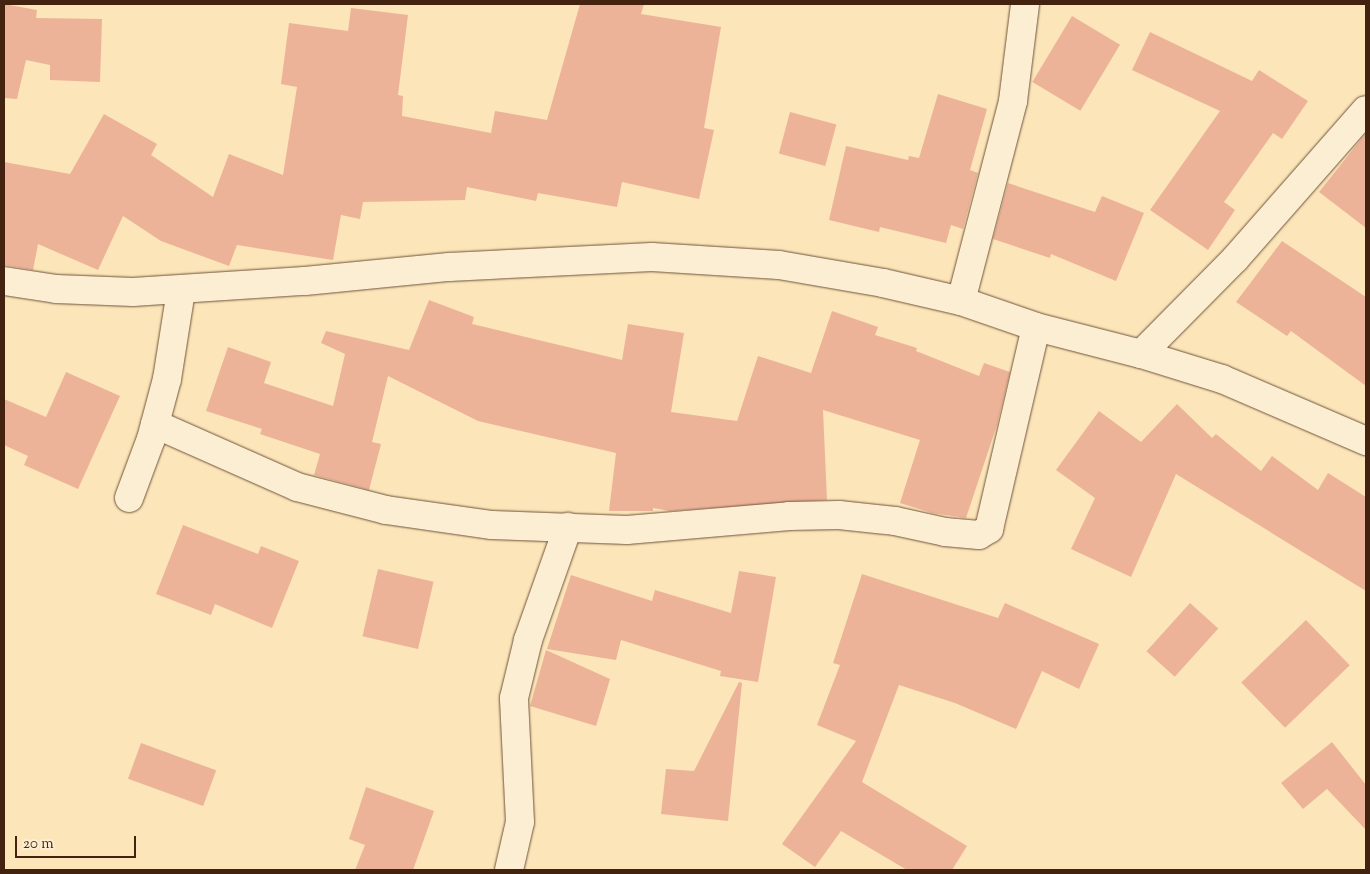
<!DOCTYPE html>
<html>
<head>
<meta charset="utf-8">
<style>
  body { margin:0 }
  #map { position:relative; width:1370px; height:874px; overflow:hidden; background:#fbe5b9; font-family:"Sorts Mill Goudy",serif }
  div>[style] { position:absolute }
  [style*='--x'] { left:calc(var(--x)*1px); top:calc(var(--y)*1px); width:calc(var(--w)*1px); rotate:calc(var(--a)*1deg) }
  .building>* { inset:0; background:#edb399; transform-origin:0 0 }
  .roads { filter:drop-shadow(0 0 1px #71533a) drop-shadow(0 0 1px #71533a) }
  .minor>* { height:28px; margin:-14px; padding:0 14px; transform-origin:14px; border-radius:14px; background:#fceed2 }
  span { translate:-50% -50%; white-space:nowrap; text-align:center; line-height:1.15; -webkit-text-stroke:4.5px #fceed2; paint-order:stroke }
  .frame { position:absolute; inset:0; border:5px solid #43220f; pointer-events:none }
  .scale { position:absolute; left:15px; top:836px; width:121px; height:22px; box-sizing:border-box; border:2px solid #43220f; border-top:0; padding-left:6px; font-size:15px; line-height:18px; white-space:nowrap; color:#43220f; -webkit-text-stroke:4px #fceed2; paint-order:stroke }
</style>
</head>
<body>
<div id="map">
  <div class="building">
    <div style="clip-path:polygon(4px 4px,37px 10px,36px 18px,102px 19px,100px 82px,50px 80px,50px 65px,26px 60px,17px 99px,4px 98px)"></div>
    <div style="clip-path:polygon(580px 4px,644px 4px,641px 14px,721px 27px,704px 128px,714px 130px,699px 199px,622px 182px,617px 207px,538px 193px,536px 201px,467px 187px,465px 200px,363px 202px,360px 219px,341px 215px,333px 260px,237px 245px,229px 266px,161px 241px,123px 216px,98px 270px,38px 244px,33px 270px,4px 265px,4px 162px,70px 174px,104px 114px,157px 144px,151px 155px,213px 197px,229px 154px,283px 175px,297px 87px,281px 84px,289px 23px,348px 31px,351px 8px,408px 15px,398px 95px,403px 96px,402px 116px,491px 133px,495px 111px,547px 120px)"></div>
    <div style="left:1072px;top:16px;width:56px;height:77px;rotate:31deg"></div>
    <div style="clip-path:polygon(1150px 32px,1252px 81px,1259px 70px,1308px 101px,1282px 139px,1273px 133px,1224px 202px,1235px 210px,1208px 250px,1150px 210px,1220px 111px,1132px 70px)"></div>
    <div style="clip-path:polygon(938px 94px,987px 109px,970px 170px,978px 173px,963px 229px,951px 225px,946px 243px,880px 227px,879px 232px,829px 220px,846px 146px,908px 160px,909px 156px,919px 158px)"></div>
    <div style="left:790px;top:112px;width:48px;height:43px;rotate:15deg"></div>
    <div style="clip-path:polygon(1366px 133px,1366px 228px,1319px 192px)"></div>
    <div style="clip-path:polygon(1008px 183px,1095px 212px,1102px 196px,1144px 213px,1116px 281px,1051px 254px,1050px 258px,993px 239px)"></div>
    <div style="clip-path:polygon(1282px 241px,1366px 297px,1366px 386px,1291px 331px,1287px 336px,1236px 302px)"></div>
    <div style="clip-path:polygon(429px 300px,474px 317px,472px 324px,622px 360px,628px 324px,684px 333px,671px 412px,737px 421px,758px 356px,811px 373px,832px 311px,878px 327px,875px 335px,917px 348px,916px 351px,979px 376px,984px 363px,1010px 372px,997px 425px,966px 518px,932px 513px,900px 503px,920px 440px,823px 410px,827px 500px,670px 511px,653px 508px,653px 511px,609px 511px,616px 453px,478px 421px,388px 376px,372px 442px,381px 444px,369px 490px,314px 475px,320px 454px,260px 434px,262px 429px,206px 411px,228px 347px,271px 362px,264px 383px,333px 406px,345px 354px,321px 343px,326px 331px,409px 350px)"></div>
    <div style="clip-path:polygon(66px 372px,120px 396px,78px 489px,24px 465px,28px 456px,4px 445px,4px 399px,46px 417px)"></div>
    <div style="clip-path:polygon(1177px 404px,1212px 438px,1216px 434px,1261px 471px,1272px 456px,1318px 490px,1328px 473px,1366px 497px,1366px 591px,1176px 474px,1131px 577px,1071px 549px,1095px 498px,1056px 470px,1099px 411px,1141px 442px)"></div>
    <div style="clip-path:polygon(183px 525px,258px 554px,261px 546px,299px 561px,272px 628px,215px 604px,211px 615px,156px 594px)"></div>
    <div style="left:378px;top:569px;width:57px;height:69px;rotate:13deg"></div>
    <div style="clip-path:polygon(739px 571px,776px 577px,758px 682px,720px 676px,721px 671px,621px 640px,616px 660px,547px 649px,571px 575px,652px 601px,655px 590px,731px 613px)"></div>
    <div style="clip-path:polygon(862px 574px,998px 618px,1005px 603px,1099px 644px,1079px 689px,1042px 671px,1016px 729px,955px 703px,899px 685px,862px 782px,967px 846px,952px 870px,907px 870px,841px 831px,815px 867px,782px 844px,856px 741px,817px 725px,840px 665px,833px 663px)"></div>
    <div style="left:1190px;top:603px;width:38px;height:65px;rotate:42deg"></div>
    <div style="left:1306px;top:620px;width:63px;height:90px;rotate:46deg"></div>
    <div style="clip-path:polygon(546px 650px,610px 679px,596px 726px,530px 706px)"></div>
    <div style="clip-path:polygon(739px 682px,742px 683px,728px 821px,661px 814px,666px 769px,694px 771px)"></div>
    <div style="clip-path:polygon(1332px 742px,1366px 785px,1366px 830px,1327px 789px,1303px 809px,1281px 783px)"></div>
    <div style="left:141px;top:743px;width:80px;height:38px;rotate:20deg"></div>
    <div style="clip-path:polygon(366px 787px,434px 811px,413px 870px,355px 870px,365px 845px,349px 839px)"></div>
  </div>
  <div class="roads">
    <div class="minor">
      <div style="--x:4;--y:281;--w:53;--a:8.7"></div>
      <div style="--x:56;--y:289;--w:77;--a:2.2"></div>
      <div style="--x:133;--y:292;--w:172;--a:-3.7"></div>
      <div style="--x:305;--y:281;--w:145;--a:-5.6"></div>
      <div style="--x:449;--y:267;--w:203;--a:-2.8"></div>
      <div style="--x:652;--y:257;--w:127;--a:3.6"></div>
      <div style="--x:779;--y:265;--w:106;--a:9.8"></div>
      <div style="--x:883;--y:283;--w:80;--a:13"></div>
      <div style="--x:961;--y:301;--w:79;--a:19.1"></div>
      <div style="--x:1036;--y:327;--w:108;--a:14.4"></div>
      <div style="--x:1141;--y:354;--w:85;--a:17.2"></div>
      <div style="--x:1222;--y:379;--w:157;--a:23.3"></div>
      <div style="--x:961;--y:301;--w:207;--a:-75.4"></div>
      <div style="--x:1013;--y:101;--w:98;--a:-82.9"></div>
      <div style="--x:1141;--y:354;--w:134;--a:-45.3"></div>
      <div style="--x:1235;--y:259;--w:198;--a:-48.7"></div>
      <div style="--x:155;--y:424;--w:155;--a:23.9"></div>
      <div style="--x:297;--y:487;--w:92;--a:14.5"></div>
      <div style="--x:386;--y:510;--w:107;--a:8.1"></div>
      <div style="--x:492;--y:525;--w:135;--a:2.1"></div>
      <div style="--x:627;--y:530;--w:163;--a:-4.9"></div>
      <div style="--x:789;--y:516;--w:50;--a:-1.1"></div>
      <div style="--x:839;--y:515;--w:56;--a:6.1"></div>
      <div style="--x:895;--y:521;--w:51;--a:12.4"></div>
      <div style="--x:945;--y:532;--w:34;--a:5"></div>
      <div style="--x:979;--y:535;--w:12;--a:-31"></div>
      <div style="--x:989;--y:529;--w:207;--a:-76.9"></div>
      <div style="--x:129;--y:498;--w:63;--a:-69.6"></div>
      <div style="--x:151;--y:439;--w:62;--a:-75.1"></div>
      <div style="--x:167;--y:379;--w:89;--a:-81"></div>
      <div style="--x:509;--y:870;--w:49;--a:-77.1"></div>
      <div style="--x:520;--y:822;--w:124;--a:-92.8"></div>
      <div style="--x:514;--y:698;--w:60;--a:-76.4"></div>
      <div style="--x:528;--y:640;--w:120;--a:-70.5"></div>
    </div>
  </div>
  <div class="frame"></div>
  <div class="scale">20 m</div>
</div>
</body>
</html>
